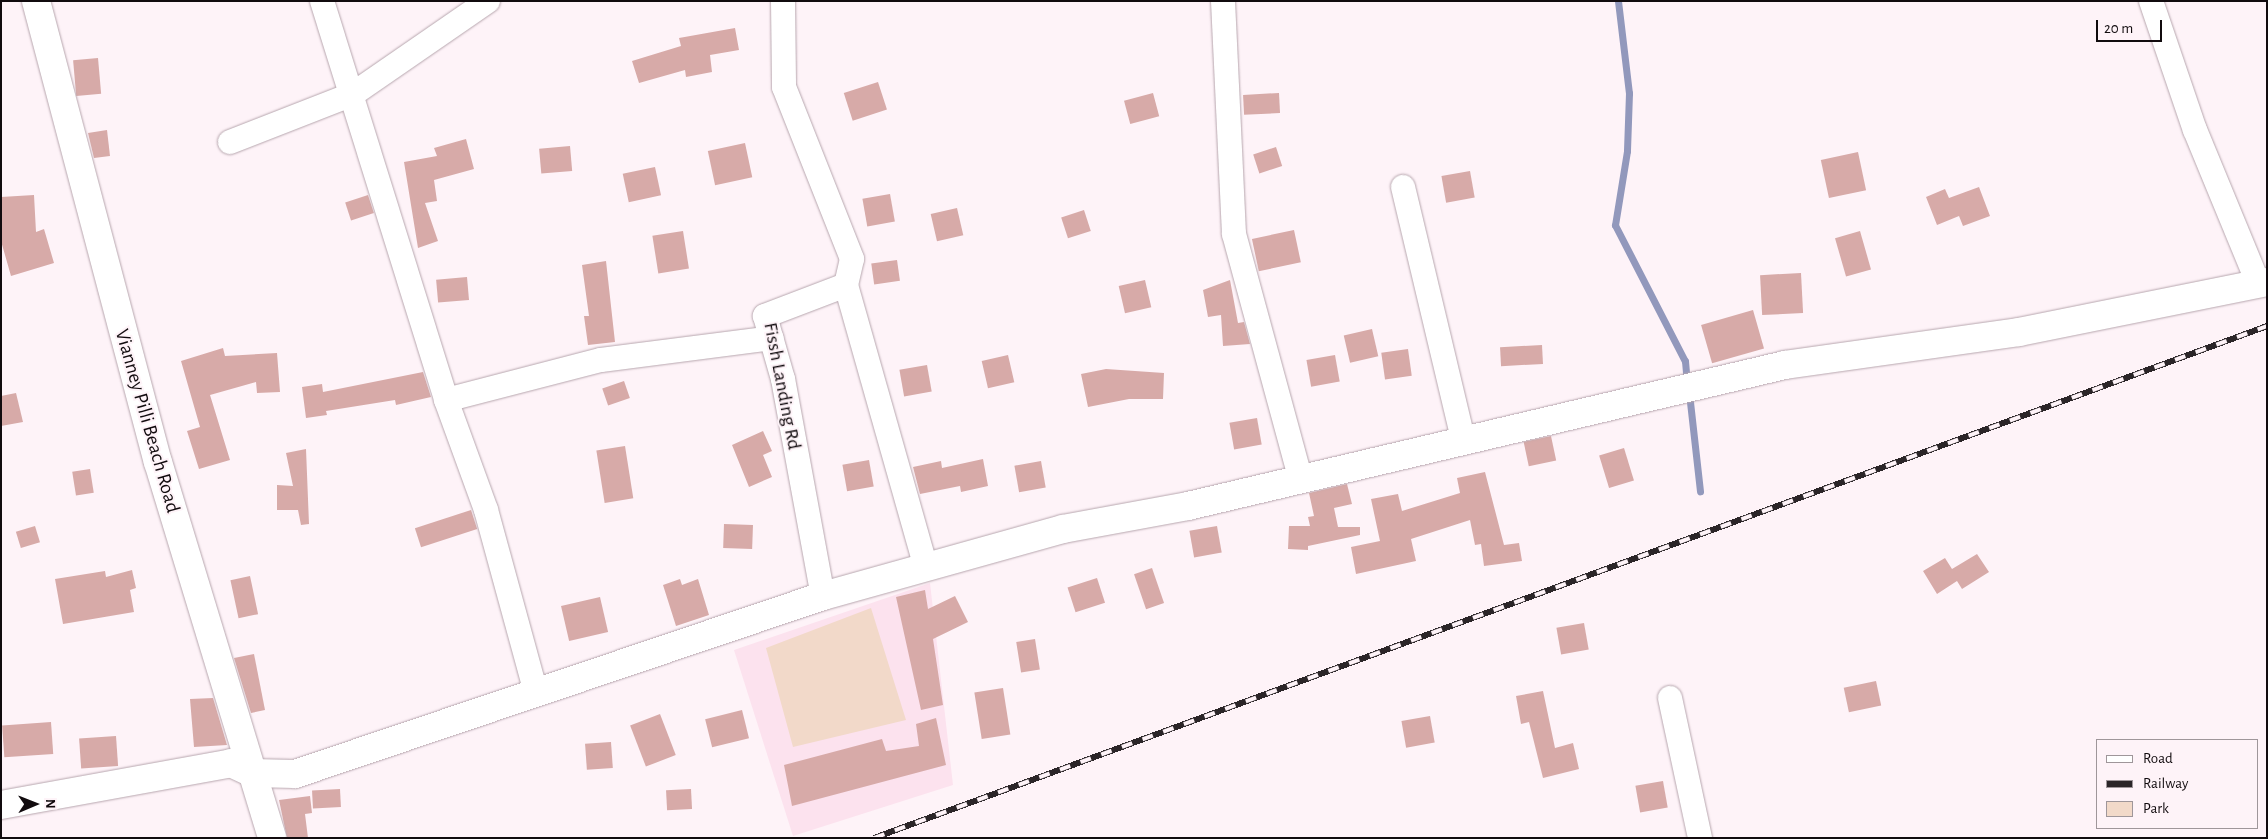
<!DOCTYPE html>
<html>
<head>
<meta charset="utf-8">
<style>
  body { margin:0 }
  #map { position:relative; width:2268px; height:839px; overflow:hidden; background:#fef3f8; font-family:"Alegreya Sans",sans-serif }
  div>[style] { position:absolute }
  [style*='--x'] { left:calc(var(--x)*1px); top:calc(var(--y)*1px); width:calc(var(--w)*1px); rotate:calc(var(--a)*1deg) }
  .built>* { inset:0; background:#fce2ee }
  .green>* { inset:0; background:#f2d9c9 }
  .stream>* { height:7px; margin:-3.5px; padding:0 3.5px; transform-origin:3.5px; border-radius:3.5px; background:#9298bc }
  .building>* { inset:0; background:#d7aaa8; transform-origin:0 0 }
  .roads { filter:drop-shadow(0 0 1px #b7a6ae) drop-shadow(0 0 1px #b7a6ae) }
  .street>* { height:24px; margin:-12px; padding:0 12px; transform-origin:12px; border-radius:12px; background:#fff }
  .secondary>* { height:28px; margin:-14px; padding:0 14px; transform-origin:14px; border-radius:14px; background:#fff }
  .rail>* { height:5.5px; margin-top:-2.75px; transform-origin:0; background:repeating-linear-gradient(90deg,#fef3f8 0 11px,#2b2528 0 22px); box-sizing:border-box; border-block:1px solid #2b2528 }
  span { translate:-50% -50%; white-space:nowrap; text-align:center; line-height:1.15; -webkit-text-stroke:4px #fef3f8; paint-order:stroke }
  .street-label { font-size:20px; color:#110b0e }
  .frame { position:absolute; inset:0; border:2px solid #110b0e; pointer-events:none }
  .legend { position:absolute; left:2096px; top:739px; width:162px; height:90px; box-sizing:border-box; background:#fef3f8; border:1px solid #9f969a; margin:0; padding:6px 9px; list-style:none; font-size:15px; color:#110b0e }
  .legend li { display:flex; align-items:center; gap:10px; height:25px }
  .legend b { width:25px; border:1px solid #9f969a }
  .north { position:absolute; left:10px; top:779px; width:50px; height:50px; -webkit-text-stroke:4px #fef3f8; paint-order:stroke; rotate:89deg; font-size:14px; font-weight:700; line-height:20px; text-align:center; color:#110b0e }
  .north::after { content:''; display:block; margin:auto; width:18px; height:22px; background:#110b0e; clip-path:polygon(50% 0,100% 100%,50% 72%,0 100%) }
  .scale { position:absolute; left:2096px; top:20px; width:66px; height:22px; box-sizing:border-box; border:2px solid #110b0e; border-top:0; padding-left:6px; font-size:15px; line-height:18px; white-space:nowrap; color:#110b0e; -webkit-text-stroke:4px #fef3f8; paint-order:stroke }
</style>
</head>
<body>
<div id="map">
  <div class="built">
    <div style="clip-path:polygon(930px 583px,953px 785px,793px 836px,734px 650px)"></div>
  </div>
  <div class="green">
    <div style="clip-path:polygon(871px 608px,906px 720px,793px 747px,766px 648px)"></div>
  </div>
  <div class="stream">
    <div style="--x:1618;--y:1;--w:93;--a:83.2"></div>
    <div style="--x:1629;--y:93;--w:58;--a:92"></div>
    <div style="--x:1627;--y:151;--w:75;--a:99.2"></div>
    <div style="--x:1615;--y:225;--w:153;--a:62.8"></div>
    <div style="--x:1685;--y:361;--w:21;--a:85"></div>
    <div style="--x:1689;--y:393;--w:99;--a:83.6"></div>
  </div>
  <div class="building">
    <div style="clip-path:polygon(735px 28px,739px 50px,710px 55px,712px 72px,686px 77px,685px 70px,639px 83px,632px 61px,681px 46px,679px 38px)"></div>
    <div style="left:98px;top:58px;width:36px;height:25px;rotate:85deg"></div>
    <div style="left:878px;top:82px;width:29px;height:36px;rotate:72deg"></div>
    <div style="left:1153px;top:93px;width:24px;height:30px;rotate:75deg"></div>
    <div style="left:1279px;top:93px;width:20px;height:36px;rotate:87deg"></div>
    <div style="clip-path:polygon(107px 130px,110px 156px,94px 158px,88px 133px)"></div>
    <div style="clip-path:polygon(466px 139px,474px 169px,434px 180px,437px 201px,425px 203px,438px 241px,418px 248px,404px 162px,437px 156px,434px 148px)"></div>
    <div style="left:745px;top:143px;width:35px;height:38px;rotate:78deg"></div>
    <div style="left:570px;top:146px;width:25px;height:31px;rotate:85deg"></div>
    <div style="left:1276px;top:147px;width:20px;height:24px;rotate:72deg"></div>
    <div style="left:1858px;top:152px;width:39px;height:38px;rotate:78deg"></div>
    <div style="left:655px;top:167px;width:29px;height:33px;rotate:78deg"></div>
    <div style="left:1470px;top:171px;width:27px;height:29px;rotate:80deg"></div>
    <div style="clip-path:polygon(1979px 187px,1990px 216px,1963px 226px,1959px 216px,1937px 225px,1926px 197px,1945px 189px,1949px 198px)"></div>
    <div style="left:890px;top:194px;width:28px;height:28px;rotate:80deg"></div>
    <div style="clip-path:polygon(34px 195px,36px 232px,44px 229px,54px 263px,11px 276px,1px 241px,1px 197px)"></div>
    <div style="left:368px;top:195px;width:19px;height:24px;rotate:72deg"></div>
    <div style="left:957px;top:208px;width:28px;height:27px;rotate:77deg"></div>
    <div style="left:1084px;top:210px;width:22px;height:24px;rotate:72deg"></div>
    <div style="left:1294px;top:230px;width:33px;height:43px;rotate:78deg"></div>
    <div style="left:683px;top:231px;width:38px;height:31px;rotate:81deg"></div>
    <div style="left:1860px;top:231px;width:40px;height:26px;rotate:74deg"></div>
    <div style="left:897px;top:260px;width:21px;height:26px;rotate:82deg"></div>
    <div style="clip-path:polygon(606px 261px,615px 342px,588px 345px,584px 316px,589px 316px,582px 265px)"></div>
    <div style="left:1801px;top:273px;width:40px;height:41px;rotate:87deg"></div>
    <div style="left:467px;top:277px;width:23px;height:31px;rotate:85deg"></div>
    <div style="left:1145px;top:280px;width:28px;height:27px;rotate:77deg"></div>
    <div style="clip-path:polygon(1230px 280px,1238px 323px,1244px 322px,1250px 344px,1223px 346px,1221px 315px,1208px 317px,1203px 290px)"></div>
    <div style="left:1753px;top:310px;width:40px;height:54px;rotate:74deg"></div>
    <div style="left:1372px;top:329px;width:28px;height:29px;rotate:77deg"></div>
    <div style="left:1542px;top:345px;width:19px;height:42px;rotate:87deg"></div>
    <div style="clip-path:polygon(223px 348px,225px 356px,277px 353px,280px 392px,257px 393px,256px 382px,210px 395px,230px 460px,199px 469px,187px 431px,200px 427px,181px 361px)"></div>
    <div style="left:1408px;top:349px;width:27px;height:27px;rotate:82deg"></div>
    <div style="left:1008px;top:355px;width:28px;height:27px;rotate:77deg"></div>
    <div style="left:1335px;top:355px;width:27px;height:29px;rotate:80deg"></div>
    <div style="left:927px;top:365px;width:27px;height:28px;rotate:80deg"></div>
    <div style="clip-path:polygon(1106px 369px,1164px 373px,1163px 399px,1129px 399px,1088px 407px,1081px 374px)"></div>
    <div style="clip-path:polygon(423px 372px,431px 397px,396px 405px,395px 400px,326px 411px,327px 415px,306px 418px,302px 387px,322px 384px,323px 392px)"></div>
    <div style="left:624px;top:381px;width:18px;height:23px;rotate:71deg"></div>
    <div style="clip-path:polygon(16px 393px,23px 422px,1px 426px,1px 396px)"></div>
    <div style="left:1257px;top:418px;width:27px;height:28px;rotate:80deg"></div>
    <div style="clip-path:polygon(763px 431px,772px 451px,763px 455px,772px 477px,749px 487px,732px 445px)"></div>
    <div style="left:1551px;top:436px;width:25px;height:28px;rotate:78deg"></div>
    <div style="left:625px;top:446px;width:53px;height:29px;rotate:81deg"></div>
    <div style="left:1624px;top:448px;width:34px;height:26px;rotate:73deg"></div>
    <div style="clip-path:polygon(306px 449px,309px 524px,301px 525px,298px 510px,277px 510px,277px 485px,293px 486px,286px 453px)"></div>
    <div style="clip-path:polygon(983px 459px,988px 486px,961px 492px,960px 486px,920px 494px,913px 467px,941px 461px,942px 468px)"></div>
    <div style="left:869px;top:460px;width:27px;height:27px;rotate:80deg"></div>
    <div style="left:1041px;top:461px;width:27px;height:27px;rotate:80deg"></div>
    <div style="left:90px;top:469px;width:24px;height:18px;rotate:81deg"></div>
    <div style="clip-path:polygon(1485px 472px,1504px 545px,1519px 543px,1522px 561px,1484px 566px,1481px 544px,1475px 545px,1470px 520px,1411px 539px,1416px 561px,1356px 574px,1351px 547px,1380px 541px,1371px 499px,1398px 494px,1402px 511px,1460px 493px,1457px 478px)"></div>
    <div style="clip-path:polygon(1347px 484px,1352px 504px,1334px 508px,1338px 527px,1360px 527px,1360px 535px,1308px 546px,1308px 550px,1288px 549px,1289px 526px,1310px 526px,1308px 517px,1314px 516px,1309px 493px)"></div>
    <div style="left:471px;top:510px;width:20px;height:59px;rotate:72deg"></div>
    <div style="left:724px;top:524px;width:29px;height:24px;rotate:2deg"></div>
    <div style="left:35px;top:526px;width:17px;height:20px;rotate:73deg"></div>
    <div style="left:1217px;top:526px;width:27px;height:28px;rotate:80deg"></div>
    <div style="clip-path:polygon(1977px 554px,1989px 572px,1962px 589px,1957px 581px,1937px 594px,1923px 571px,1945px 558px,1952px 569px)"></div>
    <div style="left:1152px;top:568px;width:37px;height:19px;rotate:71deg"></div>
    <div style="clip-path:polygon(132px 570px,136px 588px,130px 590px,134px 612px,63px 624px,55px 579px,105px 571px,106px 577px)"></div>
    <div style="left:250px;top:576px;width:39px;height:20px;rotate:78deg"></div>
    <div style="left:1097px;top:578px;width:26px;height:31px;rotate:72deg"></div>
    <div style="clip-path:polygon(680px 579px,682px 585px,698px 579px,709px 615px,676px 626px,663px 585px)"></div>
    <div style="clip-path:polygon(925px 590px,928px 609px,955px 596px,968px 622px,933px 639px,943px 705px,921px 710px,896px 597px)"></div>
    <div style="left:600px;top:597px;width:36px;height:40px;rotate:77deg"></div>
    <div style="left:1584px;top:623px;width:27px;height:28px;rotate:80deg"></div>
    <div style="left:1035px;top:639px;width:31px;height:19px;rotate:81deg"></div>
    <div style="clip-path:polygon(254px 654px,265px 710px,251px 713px,234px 658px)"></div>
    <div style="left:1876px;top:681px;width:25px;height:33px;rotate:78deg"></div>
    <div style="left:1003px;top:688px;width:47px;height:29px;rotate:81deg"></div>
    <div style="clip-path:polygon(1543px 691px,1555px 748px,1573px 743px,1579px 769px,1543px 778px,1529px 722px,1521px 724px,1516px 696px)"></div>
    <div style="clip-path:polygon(213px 698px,227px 745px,194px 747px,190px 699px)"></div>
    <div style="left:742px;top:710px;width:29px;height:38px;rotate:76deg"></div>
    <div style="left:660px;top:714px;width:44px;height:32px;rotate:69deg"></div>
    <div style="left:1430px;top:716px;width:27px;height:29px;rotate:80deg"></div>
    <div style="clip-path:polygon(936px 718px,946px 765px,792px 806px,784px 765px,882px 739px,886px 751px,919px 746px,916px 724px)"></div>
    <div style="left:51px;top:722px;width:32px;height:49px;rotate:86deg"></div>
    <div style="left:116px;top:736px;width:30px;height:37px;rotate:86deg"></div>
    <div style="left:611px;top:742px;width:26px;height:26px;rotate:86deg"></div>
    <div style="left:1663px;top:781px;width:27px;height:28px;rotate:80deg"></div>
    <div style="left:340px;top:789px;width:18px;height:28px;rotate:87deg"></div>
    <div style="left:691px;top:789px;width:20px;height:25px;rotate:87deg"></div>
    <div style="clip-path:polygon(310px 796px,312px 813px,305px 814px,308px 838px,287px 838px,279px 800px)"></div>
  </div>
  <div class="roads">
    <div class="street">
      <div style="--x:322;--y:1;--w:418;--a:72.7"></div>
      <div style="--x:446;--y:400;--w:117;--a:70"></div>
      <div style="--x:486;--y:510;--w:190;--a:74.7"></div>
      <div style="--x:783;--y:1;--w:86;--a:89.3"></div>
      <div style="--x:784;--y:87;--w:185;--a:68.4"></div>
      <div style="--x:852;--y:259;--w:27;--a:103"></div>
      <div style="--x:846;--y:285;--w:87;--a:159.1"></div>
      <div style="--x:765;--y:316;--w:66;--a:74.1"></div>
      <div style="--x:783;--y:379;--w:221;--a:79.6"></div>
      <div style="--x:1223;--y:1;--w:233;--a:87.3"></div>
      <div style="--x:1234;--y:234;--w:252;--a:74.8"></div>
      <div style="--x:2151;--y:1;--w:136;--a:71.2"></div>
      <div style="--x:2195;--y:130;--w:165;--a:67.6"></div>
      <div style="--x:230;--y:142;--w:132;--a:-21.3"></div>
      <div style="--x:353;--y:94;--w:164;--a:-34.6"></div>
      <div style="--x:1403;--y:187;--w:258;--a:76.6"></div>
      <div style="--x:846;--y:285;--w:293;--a:74.2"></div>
      <div style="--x:446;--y:400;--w:160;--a:-14.5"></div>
      <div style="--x:601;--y:360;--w:172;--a:-7.3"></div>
      <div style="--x:1670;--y:698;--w:143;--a:77.9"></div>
    </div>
    <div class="secondary">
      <div style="--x:36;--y:1;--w:477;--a:75.2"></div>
      <div style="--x:158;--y:462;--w:393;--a:73.1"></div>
      <div style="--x:1;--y:805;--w:234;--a:-10.3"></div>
      <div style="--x:231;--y:763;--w:23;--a:25"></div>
      <div style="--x:252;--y:773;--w:43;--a:1.3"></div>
      <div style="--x:295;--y:774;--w:557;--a:-18.63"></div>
      <div style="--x:823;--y:596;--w:249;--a:-15.6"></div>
      <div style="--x:1063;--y:529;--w:127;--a:-10.4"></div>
      <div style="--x:1188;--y:506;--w:613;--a:-13.29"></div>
      <div style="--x:1785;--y:365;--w:236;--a:-8"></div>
      <div style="--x:2019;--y:332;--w:253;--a:-11.4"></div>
    </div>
  </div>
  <div class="rail">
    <div style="--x:874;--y:838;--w:1484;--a:-20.18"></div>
  </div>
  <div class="street-label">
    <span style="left:782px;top:386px;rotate:79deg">Fissh Landing Rd</span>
    <span style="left:147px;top:421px;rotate:74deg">Vianney Pilli Beach Road</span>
  </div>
  <div class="frame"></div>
  <ul class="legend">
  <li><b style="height:6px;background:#fff"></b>Road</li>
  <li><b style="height:6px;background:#2b2528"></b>Railway</li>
  <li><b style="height:14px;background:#f2d9c9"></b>Park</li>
  </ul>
  <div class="north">N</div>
  <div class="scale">20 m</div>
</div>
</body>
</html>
